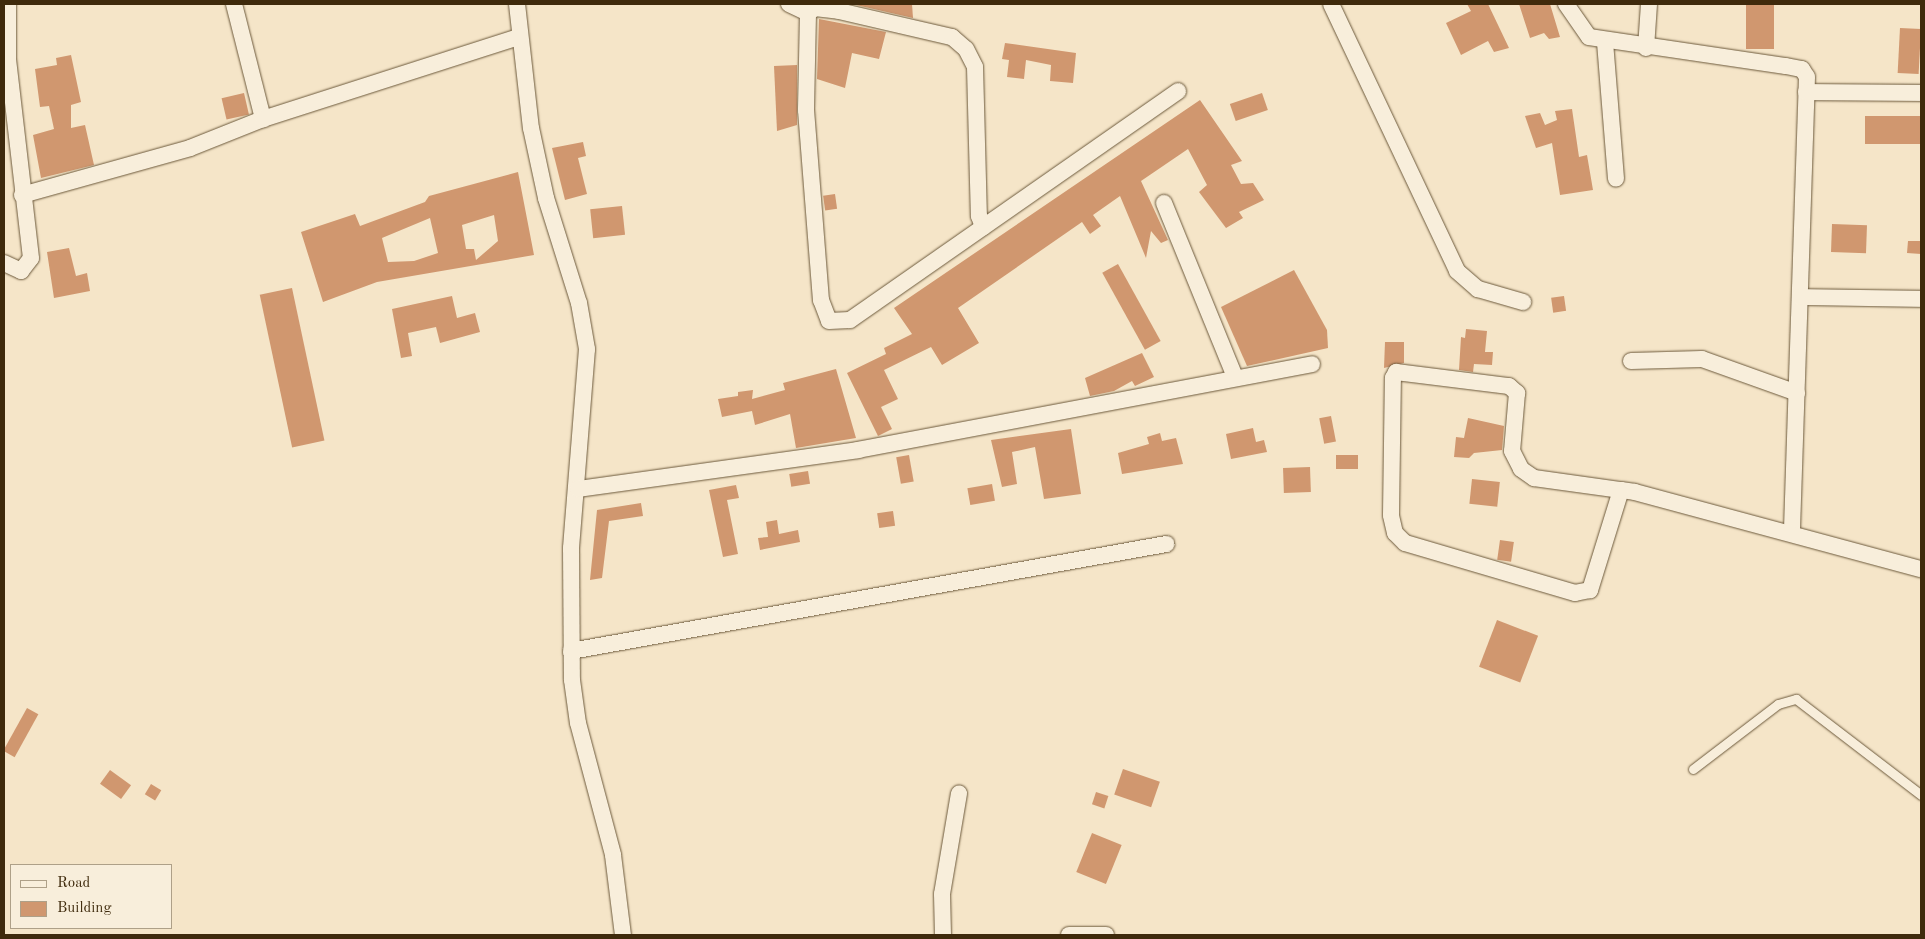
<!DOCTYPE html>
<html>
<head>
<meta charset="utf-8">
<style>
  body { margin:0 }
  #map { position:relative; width:1925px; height:939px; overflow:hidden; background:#f5e5c8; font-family:"Old Standard TT",serif }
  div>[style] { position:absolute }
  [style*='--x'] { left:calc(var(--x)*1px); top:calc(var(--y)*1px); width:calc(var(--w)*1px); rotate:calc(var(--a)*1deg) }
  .building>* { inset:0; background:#d0976f; transform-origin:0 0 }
  .roads { filter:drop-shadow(0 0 1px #6c593b) drop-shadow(0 0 1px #6c593b) }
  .service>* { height:9px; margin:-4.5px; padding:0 4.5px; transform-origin:4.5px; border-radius:4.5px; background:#f8eedb }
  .minor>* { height:16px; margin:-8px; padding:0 8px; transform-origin:8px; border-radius:8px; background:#f8eedb }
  span { translate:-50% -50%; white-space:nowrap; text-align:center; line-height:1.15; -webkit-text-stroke:4px #f8eedb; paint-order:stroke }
  .frame { position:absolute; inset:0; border:5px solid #3f2a0c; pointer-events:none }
  .legend { position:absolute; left:10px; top:864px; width:162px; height:65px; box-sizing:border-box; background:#f8eedb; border:1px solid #aea088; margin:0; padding:6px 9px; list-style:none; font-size:15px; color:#3f2a0c }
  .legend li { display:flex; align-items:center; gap:10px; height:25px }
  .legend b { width:25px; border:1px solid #aea088 }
</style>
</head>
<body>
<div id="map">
  <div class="building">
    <div style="clip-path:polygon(852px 4px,912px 4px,913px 18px)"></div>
    <div style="clip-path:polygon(1467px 4px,1488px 4px,1509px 48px,1494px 52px,1488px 41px,1461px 55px,1446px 23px,1471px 11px)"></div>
    <div style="clip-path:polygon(1519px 4px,1550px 4px,1560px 37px,1549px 39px,1544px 33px,1530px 38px)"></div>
    <div style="left:1746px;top:4px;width:28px;height:45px"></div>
    <div style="clip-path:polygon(819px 19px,886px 32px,879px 59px,852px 53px,845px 88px,817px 79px)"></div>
    <div style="left:1900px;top:28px;width:21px;height:45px;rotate:3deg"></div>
    <div style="clip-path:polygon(1005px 43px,1076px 53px,1073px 83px,1050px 81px,1051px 65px,1026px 60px,1024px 79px,1007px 77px,1009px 60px,1002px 59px)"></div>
    <div style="clip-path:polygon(71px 55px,81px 102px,71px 105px,71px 128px,85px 125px,94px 165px,41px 178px,33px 135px,54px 129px,49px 106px,40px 107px,35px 69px,57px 65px,56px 58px)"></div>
    <div style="clip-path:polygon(797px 65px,797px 125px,777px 131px,774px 66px)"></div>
    <div style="left:244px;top:93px;width:22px;height:23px;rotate:77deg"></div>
    <div style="left:1262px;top:93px;width:18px;height:34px;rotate:71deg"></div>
    <div style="clip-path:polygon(1200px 100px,1242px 161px,1231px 165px,1241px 184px,1253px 183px,1264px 200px,1239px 212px,1243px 218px,1226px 228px,1199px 192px,1207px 185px,1188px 149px,1141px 181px,1168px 240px,1161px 243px,1151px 231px,1146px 258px,1120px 196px,1093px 215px,1101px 226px,1090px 234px,1082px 222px,958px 308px,979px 343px,942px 365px,931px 347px,884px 370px,898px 399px,881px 407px,892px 429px,878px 436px,847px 373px,886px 354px,884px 348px,912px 334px,894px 308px)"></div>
    <div style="clip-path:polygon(1572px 109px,1579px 157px,1587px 155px,1593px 190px,1560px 195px,1552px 143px,1536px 148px,1525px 116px,1540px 113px,1545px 125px,1557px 120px,1555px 111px)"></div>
    <div style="left:1865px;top:116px;width:55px;height:28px"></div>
    <div style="clip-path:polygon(583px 142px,586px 156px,578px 158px,587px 194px,565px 200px,552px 148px)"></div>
    <div style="clip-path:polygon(evenodd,518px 172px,534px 255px,377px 282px,323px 302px,301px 232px,355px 214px,360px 226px,425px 202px,429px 196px,518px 172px,494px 215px,498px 241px,476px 260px,474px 249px,466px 249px,462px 225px,494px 215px,518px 172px,430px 218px,438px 253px,414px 261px,388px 262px,382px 238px,430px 218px)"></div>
    <div style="left:835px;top:194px;width:15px;height:12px;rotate:82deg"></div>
    <div style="left:622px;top:206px;width:29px;height:32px;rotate:84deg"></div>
    <div style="left:1832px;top:224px;width:35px;height:28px;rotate:2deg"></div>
    <div style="clip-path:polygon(1908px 241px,1921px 241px,1921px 254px,1907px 253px)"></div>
    <div style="clip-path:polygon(69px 248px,76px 276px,87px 273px,90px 291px,54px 298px,47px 252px)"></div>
    <div style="left:1118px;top:264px;width:88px;height:18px;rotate:61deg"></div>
    <div style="clip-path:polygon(1294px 270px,1327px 330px,1328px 348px,1247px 366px,1221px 307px)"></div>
    <div style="left:292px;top:288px;width:156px;height:33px;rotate:78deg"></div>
    <div style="clip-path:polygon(452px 296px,457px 318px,475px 313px,480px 332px,440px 343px,436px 327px,408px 333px,412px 356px,401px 358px,392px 309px)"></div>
    <div style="left:1564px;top:296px;width:15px;height:13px;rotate:82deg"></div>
    <div style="clip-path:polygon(1466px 329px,1487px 331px,1485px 352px,1493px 352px,1492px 365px,1474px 364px,1473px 372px,1459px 370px,1461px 337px,1465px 338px)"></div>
    <div style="clip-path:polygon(1385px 342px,1404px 342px,1404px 363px,1384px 368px)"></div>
    <div style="clip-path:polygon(1142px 353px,1154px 377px,1135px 386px,1132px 381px,1114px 391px,1090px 396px,1085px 378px)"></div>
    <div style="clip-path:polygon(836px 369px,856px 438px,796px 448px,790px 414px,755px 425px,752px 411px,722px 417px,718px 399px,738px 396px,738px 392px,753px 390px,752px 399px,785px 390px,783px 383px)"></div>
    <div style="left:1331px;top:416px;width:26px;height:12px;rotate:79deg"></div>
    <div style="clip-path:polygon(1468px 418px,1504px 426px,1502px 450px,1474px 453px,1469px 458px,1454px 457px,1456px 437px,1464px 438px)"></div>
    <div style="clip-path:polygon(1253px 428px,1256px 442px,1264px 440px,1267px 452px,1231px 459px,1226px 434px)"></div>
    <div style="clip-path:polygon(1071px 429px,1081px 494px,1044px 499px,1035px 447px,1012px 452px,1017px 484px,1002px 487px,991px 440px)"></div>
    <div style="clip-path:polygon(1160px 433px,1162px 441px,1176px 438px,1183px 464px,1122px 474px,1118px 453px,1149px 444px,1147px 437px)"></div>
    <div style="left:909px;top:455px;width:27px;height:13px;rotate:80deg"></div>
    <div style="left:1336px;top:455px;width:22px;height:14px"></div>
    <div style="left:1310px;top:467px;width:25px;height:27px;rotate:88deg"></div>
    <div style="left:808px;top:471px;width:13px;height:19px;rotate:81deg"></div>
    <div style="left:1472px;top:479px;width:28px;height:25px;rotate:6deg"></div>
    <div style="left:992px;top:484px;width:17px;height:25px;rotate:80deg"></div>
    <div style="clip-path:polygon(736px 485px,739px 498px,727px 500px,738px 554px,723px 557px,709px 490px)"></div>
    <div style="clip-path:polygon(641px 503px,643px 516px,609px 521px,602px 578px,590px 580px,597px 510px)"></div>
    <div style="left:893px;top:511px;width:15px;height:16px;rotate:82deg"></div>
    <div style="clip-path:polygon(777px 520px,779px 534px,798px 530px,800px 542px,760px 550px,758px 538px,768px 537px,766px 522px)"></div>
    <div style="left:1500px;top:540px;width:14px;height:20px;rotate:8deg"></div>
    <div style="left:1497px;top:620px;width:44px;height:50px;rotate:21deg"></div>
    <div style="left:27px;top:708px;width:13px;height:49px;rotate:29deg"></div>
    <div style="left:1123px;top:769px;width:39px;height:27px;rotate:19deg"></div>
    <div style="left:110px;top:770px;width:26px;height:17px;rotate:36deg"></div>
    <div style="left:151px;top:784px;width:12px;height:12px;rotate:31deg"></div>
    <div style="left:1096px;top:792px;width:13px;height:13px;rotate:18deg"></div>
    <div style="left:1092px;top:833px;width:32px;height:42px;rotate:22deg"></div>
  </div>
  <div class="roads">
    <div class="service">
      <div style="--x:1693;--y:769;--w:107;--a:-37.4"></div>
      <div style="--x:1778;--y:704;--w:19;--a:-16"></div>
      <div style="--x:1796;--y:699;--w:158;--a:37.5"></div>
    </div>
    <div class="minor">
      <div style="--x:234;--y:4;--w:119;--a:75.8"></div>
      <div style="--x:517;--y:4;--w:125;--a:83.6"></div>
      <div style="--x:531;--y:128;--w:72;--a:77.9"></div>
      <div style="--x:546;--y:198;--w:110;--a:72.6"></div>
      <div style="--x:579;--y:303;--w:47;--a:80.1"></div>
      <div style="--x:587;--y:349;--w:200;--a:94.6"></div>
      <div style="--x:571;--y:548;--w:132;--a:89.6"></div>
      <div style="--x:572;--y:680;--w:43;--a:82.1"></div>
      <div style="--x:578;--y:723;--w:137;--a:75.1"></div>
      <div style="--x:613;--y:855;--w:81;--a:82.9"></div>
      <div style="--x:789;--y:4;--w:21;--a:25"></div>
      <div style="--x:1331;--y:4;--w:295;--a:64.7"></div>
      <div style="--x:1457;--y:271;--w:28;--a:41"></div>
      <div style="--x:1478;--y:289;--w:47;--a:16.1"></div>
      <div style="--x:1566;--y:4;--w:40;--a:55.1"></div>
      <div style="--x:1589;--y:37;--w:199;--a:8.4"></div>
      <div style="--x:1786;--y:66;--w:16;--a:11"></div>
      <div style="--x:1802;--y:69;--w:9;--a:58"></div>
      <div style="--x:1807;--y:77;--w:455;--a:91.9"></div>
      <div style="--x:808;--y:13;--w:97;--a:91.2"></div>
      <div style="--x:806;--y:110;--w:191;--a:85.5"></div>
      <div style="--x:821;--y:300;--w:22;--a:69"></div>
      <div style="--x:829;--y:321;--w:21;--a:-3"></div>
      <div style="--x:850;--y:320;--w:400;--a:-34.9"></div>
      <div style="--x:808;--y:13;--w:9;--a:-36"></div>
      <div style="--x:815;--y:8;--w:24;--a:7"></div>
      <div style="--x:839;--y:11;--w:116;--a:13"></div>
      <div style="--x:952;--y:37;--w:18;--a:41"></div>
      <div style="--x:966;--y:49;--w:20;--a:63"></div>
      <div style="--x:975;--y:67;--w:149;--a:88.5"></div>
      <div style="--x:979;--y:216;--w:12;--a:70"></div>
      <div style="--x:1605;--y:42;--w:137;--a:85.4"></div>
      <div style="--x:1646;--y:48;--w:44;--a:-86.1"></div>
      <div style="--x:1806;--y:92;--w:115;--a:0.5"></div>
      <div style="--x:22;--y:195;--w:174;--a:-15.6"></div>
      <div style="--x:190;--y:148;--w:79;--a:-21.7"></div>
      <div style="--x:263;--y:119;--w:269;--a:-17.8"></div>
      <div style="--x:1164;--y:203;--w:188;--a:67.8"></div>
      <div style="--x:4;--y:263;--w:19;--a:25"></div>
      <div style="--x:21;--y:271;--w:16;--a:-52"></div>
      <div style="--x:31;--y:258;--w:199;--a:-96.6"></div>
      <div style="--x:8;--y:60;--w:56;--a:-90"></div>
      <div style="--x:1800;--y:297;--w:121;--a:0.9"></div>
      <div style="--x:1631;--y:361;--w:71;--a:-1.6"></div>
      <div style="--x:1702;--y:359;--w:101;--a:19.7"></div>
      <div style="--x:578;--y:489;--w:283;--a:-7.9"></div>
      <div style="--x:858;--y:450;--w:462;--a:-10.7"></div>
      <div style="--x:1621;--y:490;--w:105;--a:107.2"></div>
      <div style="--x:1590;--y:590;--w:15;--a:169"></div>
      <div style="--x:1575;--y:593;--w:177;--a:-163.6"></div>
      <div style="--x:1405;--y:543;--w:14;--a:-135"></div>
      <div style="--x:1395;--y:533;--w:18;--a:-103"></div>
      <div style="--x:1391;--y:515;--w:137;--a:-89.2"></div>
      <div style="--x:1393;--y:378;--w:7;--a:-63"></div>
      <div style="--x:1396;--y:372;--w:114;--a:7.1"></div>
      <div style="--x:1509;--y:386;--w:11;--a:41"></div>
      <div style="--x:1517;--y:393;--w:58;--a:94.9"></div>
      <div style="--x:1512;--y:451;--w:20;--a:63"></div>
      <div style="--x:1521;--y:469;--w:16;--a:35"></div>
      <div style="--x:1534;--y:478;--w:88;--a:7.9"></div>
      <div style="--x:1621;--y:490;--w:14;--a:8"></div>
      <div style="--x:1635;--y:492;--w:296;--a:15.1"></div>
      <div style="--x:571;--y:651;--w:605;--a:-10.19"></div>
      <div style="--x:943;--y:935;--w:41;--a:-91.4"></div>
      <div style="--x:942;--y:894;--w:102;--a:-80.4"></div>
      <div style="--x:1069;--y:935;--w:37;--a:0"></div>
    </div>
  </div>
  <div class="frame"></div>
  <ul class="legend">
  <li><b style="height:6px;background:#f8eedb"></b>Road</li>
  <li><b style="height:14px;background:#d0976f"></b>Building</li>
  </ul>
</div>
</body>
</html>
